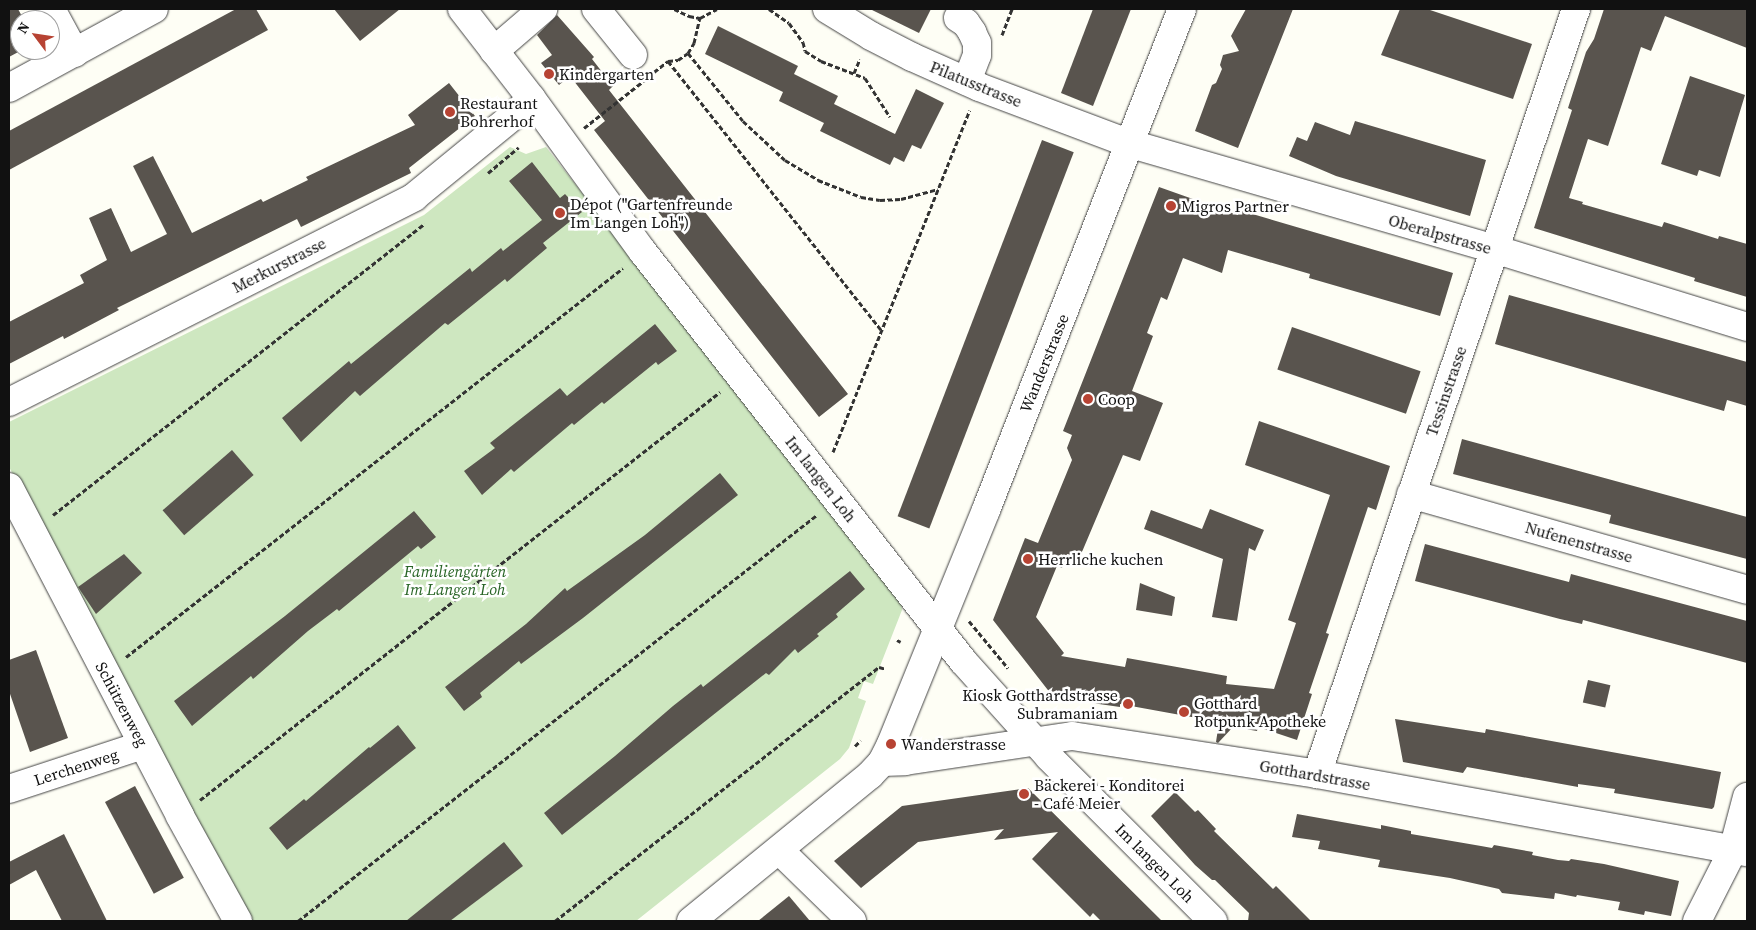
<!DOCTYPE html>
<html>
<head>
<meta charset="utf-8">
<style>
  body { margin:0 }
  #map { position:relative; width:1756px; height:930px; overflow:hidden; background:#fefef5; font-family:"Source Serif 4",serif }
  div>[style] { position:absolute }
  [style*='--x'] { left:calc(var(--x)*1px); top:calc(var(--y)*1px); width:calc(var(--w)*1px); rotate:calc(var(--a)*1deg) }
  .green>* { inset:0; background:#cee7c0 }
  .building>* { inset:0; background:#59544e; transform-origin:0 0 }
  .path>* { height:3px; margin-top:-1.5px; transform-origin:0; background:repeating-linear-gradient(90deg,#333 0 5px,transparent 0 7.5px) }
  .roads { filter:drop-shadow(0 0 1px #444) drop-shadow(0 0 1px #444) }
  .minor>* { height:28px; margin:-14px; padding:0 14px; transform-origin:14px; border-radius:14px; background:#fff }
  .dots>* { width:14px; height:14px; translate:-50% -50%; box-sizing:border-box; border:2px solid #fff; border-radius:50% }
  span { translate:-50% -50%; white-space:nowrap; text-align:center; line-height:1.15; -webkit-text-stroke:5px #fff; paint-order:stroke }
  .poi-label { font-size:16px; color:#111 }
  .left { translate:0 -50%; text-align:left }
  .right { translate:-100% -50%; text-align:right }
  .street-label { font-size:16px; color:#111 }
  .park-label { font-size:16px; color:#276425; font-style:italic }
  .frame { position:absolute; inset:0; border:10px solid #111; pointer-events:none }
  .north { position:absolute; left:10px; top:10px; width:50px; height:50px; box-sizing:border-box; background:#fff; border:1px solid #a0a0a0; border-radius:50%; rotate:301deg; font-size:14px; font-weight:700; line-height:20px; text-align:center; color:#111 }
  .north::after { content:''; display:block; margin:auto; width:18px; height:22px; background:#b74333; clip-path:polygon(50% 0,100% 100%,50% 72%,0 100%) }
</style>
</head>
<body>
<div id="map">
  <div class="green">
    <div style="clip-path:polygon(510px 147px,526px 154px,546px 147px,901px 598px,902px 610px,873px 684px,864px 681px,858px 698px,866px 701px,849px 748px,840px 759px,636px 921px,251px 921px,9px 467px,9px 422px,424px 215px)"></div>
  </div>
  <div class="building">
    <div style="clip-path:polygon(9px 9px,18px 9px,24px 20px,20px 20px,20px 50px,22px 50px,9px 57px)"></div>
    <div style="clip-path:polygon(236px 9px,256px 9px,268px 30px,9px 170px,9px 131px)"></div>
    <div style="clip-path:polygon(334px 9px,400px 9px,360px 41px)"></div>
    <div style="clip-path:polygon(870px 9px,931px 9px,919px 33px)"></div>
    <div style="clip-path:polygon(1093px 9px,1131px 9px,1093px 106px,1061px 93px)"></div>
    <div style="clip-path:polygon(1246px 9px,1293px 9px,1238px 148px,1195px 131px,1212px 85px,1216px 83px,1222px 69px,1220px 65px,1223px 55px,1239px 51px,1231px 36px)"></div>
    <div style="clip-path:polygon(1400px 9px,1427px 9px,1532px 44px,1513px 99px,1381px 55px)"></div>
    <div style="clip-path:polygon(1604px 9px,1747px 9px,1747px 48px,1665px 16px,1651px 51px,1641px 47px,1608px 146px,1588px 139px,1569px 198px,1583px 202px,1582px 204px,1662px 227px,1664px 222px,1718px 239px,1719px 236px,1747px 244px,1747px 297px,1694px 281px,1695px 278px,1534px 228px,1572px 110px,1568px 108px,1586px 52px,1594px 39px)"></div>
    <div style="clip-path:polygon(557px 15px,594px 57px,592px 59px,613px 86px,609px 90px,848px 394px,819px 417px,594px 130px,605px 121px,570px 76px,559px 85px,541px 63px,552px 55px,537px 35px)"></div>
    <div style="clip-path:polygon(718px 26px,798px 66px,794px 74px,838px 96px,834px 104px,895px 134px,916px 89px,944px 103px,921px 149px,912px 145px,904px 162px,894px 157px,890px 165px,820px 131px,824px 123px,779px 101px,783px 92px,705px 54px)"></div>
    <div style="clip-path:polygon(1690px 76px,1745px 95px,1720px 177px,1699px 170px,1697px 176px,1661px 164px)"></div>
    <div style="clip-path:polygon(449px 83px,475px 116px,409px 168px,411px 173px,301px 227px,297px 219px,117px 308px,119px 310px,64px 339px,63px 336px,9px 364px,9px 322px,84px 283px,80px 275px,107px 260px,89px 218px,111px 208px,131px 252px,167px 234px,133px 166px,153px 156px,192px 233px,261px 199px,263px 202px,308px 180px,306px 177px,415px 125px,408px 115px)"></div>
    <div style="clip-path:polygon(1355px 121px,1486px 160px,1470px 216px,1336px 176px,1289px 156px,1297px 137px,1307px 141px,1315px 122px,1350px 135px)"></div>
    <div style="left:1042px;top:140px;width:34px;height:403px;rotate:21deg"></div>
    <div style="clip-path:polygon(532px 162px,560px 198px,565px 194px,582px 212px,543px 243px,547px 248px,507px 282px,505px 279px,448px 325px,445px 323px,360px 396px,355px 391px,301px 442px,282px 418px,349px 361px,351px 364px,470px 268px,472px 272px,501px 248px,503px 251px,542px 220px,509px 181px)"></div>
    <div style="clip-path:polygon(1159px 187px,1238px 215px,1239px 210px,1453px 273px,1440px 316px,1309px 278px,1310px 274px,1228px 250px,1222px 273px,1183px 258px,1167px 300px,1161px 297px,1147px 333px,1153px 336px,1132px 391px,1163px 403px,1140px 461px,1123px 455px,1079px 559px,1067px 554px,1062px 568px,1057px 566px,1036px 617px,1064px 653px,1061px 656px,1125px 667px,1127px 658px,1227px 676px,1226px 684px,1274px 689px,1296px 623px,1288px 620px,1330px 495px,1245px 465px,1259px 421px,1390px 466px,1376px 510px,1368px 507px,1326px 633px,1329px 634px,1309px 693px,1312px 694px,1297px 740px,1258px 727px,1257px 731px,1233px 727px,1218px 743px,1216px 742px,1219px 722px,1120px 704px,1120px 707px,1099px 704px,1051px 694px,993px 620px,1025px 538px,1038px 543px,1072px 460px,1067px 448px,1072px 435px,1063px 431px)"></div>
    <div style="clip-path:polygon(1509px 295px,1747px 362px,1747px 406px,1727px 400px,1724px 411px,1495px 344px)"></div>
    <div style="clip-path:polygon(655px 324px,677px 351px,658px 365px,656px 362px,604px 404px,602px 402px,574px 425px,572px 423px,514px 472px,511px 469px,482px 495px,464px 471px,495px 448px,490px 443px,560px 388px,567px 396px)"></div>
    <div style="left:1292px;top:327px;width:136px;height:45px;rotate:19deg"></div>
    <div style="clip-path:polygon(1462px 439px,1747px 517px,1747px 559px,1609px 523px,1611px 515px,1453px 474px)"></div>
    <div style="left:232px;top:450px;width:33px;height:92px;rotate:49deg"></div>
    <div style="clip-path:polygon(720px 473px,738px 495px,583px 618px,521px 664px,519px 661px,480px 693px,482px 697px,464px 711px,445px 687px,526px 624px,565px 588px,567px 591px,645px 535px)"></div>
    <div style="clip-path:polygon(1210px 509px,1264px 530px,1255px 551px,1249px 548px,1237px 621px,1212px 617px,1223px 559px,1144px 529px,1151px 510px,1202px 529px)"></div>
    <div style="clip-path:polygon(414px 511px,436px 537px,421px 549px,418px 546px,339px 611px,337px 609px,308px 631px,253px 679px,251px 676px,192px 726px,174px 701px,285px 616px)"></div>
    <div style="clip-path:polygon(1425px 544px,1569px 582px,1571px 574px,1747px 621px,1747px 663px,1583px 620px,1582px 624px,1560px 619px,1415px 581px)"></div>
    <div style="clip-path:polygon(124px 554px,142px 573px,96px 614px,78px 587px)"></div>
    <div style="clip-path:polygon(850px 571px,865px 589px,836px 614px,838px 617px,817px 634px,819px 636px,798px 653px,795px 649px,769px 675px,766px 673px,562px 835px,544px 813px,615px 756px,673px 706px,701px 684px,703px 687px)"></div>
    <div style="clip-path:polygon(1140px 583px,1175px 597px,1172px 616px,1136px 610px)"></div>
    <div style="clip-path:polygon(36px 650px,68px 738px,30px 752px,9px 691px,9px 660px)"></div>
    <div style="left:1588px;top:680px;width:23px;height:23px;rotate:13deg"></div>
    <div style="clip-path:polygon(1395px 719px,1485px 733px,1486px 729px,1721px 772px,1714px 807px,1712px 809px,1614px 793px,1615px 789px,1578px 784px,1578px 787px,1467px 767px,1463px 773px,1403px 762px)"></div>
    <div style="clip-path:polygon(398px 725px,416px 748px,287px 850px,269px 828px,304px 799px,306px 801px,369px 747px,370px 748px)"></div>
    <div style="left:135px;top:786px;width:104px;height:34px;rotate:62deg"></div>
    <div style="clip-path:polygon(1028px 788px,1162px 921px,1101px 921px,1093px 913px,1090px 917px,1032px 859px,1058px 832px,994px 840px,1004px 829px,918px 842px,861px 888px,834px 861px,902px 806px)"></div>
    <div style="clip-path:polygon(1175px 792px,1195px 812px,1198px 810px,1216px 829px,1214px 831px,1273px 889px,1276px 886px,1311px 921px,1248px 921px,1249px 913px,1215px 880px,1212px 880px,1195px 865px,1151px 816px)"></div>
    <div style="clip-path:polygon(1297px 814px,1381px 829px,1381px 825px,1411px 831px,1411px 834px,1481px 846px,1492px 848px,1494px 845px,1533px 852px,1532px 855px,1558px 860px,1569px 861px,1571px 859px,1604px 864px,1679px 881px,1671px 916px,1645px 911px,1644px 915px,1618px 910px,1620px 902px,1577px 895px,1576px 897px,1555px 893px,1554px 899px,1502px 893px,1499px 889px,1450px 878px,1378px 867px,1380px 860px,1318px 849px,1320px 841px,1292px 837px)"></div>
    <div style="clip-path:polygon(64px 834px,107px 921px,62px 921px,36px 870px,9px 885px,9px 862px)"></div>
    <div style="clip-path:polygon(504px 842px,523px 866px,450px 921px,406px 921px)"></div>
    <div style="clip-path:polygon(789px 896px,810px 921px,758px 921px)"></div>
  </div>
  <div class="path">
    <div style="--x:674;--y:9;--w:17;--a:25"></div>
    <div style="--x:689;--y:16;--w:11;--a:10"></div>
    <div style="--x:700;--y:18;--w:19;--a:-28"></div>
    <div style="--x:769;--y:9;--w:24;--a:35"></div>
    <div style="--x:789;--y:23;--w:24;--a:54"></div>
    <div style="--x:803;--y:42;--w:9;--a:77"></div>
    <div style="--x:805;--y:51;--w:19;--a:32"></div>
    <div style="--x:821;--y:61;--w:47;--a:21.1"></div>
    <div style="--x:865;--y:78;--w:46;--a:57.3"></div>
    <div style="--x:1002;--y:35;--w:28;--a:-69"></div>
    <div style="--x:688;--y:53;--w:87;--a:51"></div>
    <div style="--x:743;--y:121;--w:57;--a:42.9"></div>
    <div style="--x:785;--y:160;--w:39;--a:31"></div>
    <div style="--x:818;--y:180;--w:46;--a:21.6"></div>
    <div style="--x:861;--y:197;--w:19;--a:9"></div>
    <div style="--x:880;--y:200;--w:21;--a:-3"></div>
    <div style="--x:901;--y:199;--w:38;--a:-15"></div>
    <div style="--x:668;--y:61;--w:345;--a:51.6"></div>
    <div style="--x:654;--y:72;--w:18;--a:-38"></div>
    <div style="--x:668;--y:61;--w:10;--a:-6"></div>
    <div style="--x:678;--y:60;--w:12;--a:-35"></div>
    <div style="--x:688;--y:53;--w:12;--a:-59"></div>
    <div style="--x:694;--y:43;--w:26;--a:-77"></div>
    <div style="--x:854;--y:73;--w:15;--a:-67"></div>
    <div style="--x:584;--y:128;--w:79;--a:-38.3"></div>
    <div style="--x:488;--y:173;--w:40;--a:-40"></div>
    <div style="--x:833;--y:452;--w:368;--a:-68.2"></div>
    <div style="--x:53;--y:515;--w:472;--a:-38.1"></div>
    <div style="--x:969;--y:621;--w:61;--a:50.3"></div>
    <div style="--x:897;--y:640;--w:4;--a:27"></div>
    <div style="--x:126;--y:657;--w:631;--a:-38.05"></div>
    <div style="--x:855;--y:746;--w:8;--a:-45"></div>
    <div style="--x:200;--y:800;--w:661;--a:-38.12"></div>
    <div style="--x:298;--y:921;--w:659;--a:-38.04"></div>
    <div style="--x:555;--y:921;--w:412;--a:-38.1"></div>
    <div style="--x:879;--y:667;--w:7;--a:16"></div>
  </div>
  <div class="roads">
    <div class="minor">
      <div style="--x:51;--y:9;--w:50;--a:61.4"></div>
      <div style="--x:462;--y:9;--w:113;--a:52.2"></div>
      <div style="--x:531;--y:98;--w:190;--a:54"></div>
      <div style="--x:643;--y:252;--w:519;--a:51.96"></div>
      <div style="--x:963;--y:661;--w:129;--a:48.1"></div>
      <div style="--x:1049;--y:757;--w:232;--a:45"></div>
      <div style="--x:596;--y:9;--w:59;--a:51.2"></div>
      <div style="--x:827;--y:9;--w:52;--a:31.5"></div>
      <div style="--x:871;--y:36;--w:46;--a:27.1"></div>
      <div style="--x:912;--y:57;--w:73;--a:24.1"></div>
      <div style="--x:979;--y:87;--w:162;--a:20.6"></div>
      <div style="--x:1131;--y:144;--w:378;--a:16.1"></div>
      <div style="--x:1494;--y:249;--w:265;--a:17.1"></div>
      <div style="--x:958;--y:18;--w:9;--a:32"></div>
      <div style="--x:966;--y:23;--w:11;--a:56"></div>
      <div style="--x:972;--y:32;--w:12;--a:66"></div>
      <div style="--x:977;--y:43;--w:12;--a:90"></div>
      <div style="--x:977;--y:55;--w:28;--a:111"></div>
      <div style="--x:494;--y:51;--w:65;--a:-40.6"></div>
      <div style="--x:9;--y:88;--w:165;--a:-28.6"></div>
      <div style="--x:9;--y:402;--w:454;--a:-26.8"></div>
      <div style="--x:414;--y:197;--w:134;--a:-39.3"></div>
      <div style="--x:518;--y:112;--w:19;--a:-47"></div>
      <div style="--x:9;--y:487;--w:371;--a:62.5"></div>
      <div style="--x:180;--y:816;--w:120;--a:61.1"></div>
      <div style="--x:1411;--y:494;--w:349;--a:15.9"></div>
      <div style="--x:882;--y:762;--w:23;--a:-2"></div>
      <div style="--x:905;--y:761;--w:169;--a:-8.5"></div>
      <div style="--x:1072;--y:736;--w:248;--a:8.8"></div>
      <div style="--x:1317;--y:774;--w:437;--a:10.3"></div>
      <div style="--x:1317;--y:774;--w:808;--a:-71.3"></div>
      <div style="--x:9;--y:789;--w:141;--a:-18.2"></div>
      <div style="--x:779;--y:850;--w:102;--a:44.2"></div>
      <div style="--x:691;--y:921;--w:231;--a:-39.2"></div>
      <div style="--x:870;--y:775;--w:18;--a:-47"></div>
      <div style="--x:882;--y:762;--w:20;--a:-63"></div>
      <div style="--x:891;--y:744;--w:253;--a:-67.9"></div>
      <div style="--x:986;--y:510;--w:538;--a:-68.63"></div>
      <div style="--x:1697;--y:921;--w:80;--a:-63.1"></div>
      <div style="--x:1733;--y:850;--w:55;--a:-75.2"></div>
    </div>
  </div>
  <div class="dots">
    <div style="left:549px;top:74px;background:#b74333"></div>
    <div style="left:450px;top:112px;background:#b74333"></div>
    <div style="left:1171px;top:206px;background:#b74333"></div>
    <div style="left:560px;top:213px;background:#b74333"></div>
    <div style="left:1088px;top:399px;background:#b74333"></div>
    <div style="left:1028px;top:559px;background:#b74333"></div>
    <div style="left:1128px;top:704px;background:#b74333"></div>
    <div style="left:1184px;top:712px;background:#b74333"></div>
    <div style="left:891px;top:744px;background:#b74333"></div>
    <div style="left:1024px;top:794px;background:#b74333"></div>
  </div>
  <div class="poi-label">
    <span class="left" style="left:559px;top:74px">Kindergarten</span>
    <span class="left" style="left:460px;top:112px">Restaurant<br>Bohrerhof</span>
    <span class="left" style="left:570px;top:213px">Dépot ("Gartenfreunde<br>Im Langen Loh")</span>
    <span class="left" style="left:1181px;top:206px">Migros Partner</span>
    <span class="left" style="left:1098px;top:399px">Coop</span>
    <span class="left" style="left:1038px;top:559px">Herrliche kuchen</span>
    <span class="right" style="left:1118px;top:704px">Kiosk Gotthardstrasse<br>Subramaniam</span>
    <span class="left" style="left:1194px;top:712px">Gotthard<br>Rotpunk Apotheke</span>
    <span class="left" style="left:901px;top:744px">Wanderstrasse</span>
    <span class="left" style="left:1034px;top:794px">Bäckerei - Konditorei<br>- Café Meier</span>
  </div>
  <div class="street-label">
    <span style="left:976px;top:84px;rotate:22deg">Pilatusstrasse</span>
    <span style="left:1440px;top:234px;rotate:16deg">Oberalpstrasse</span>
    <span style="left:279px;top:265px;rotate:-27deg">Merkurstrasse</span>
    <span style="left:1044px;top:363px;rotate:-68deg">Wanderstrasse</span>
    <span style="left:1446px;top:391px;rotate:-71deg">Tessinstrasse</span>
    <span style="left:821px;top:479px;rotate:52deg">Im langen Loh</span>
    <span style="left:1579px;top:542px;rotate:16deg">Nufenenstrasse</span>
    <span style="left:122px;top:704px;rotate:62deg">Schützenweg</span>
    <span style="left:76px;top:767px;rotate:-18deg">Lerchenweg</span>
    <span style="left:1315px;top:775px;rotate:10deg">Gotthardstrasse</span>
    <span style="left:1155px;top:863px;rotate:45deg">Im langen Loh</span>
  </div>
  <div class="park-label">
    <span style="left:455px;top:580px">Familiengärten<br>Im Langen Loh</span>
  </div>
  <div class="frame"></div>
  <div class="north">N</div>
</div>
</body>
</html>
